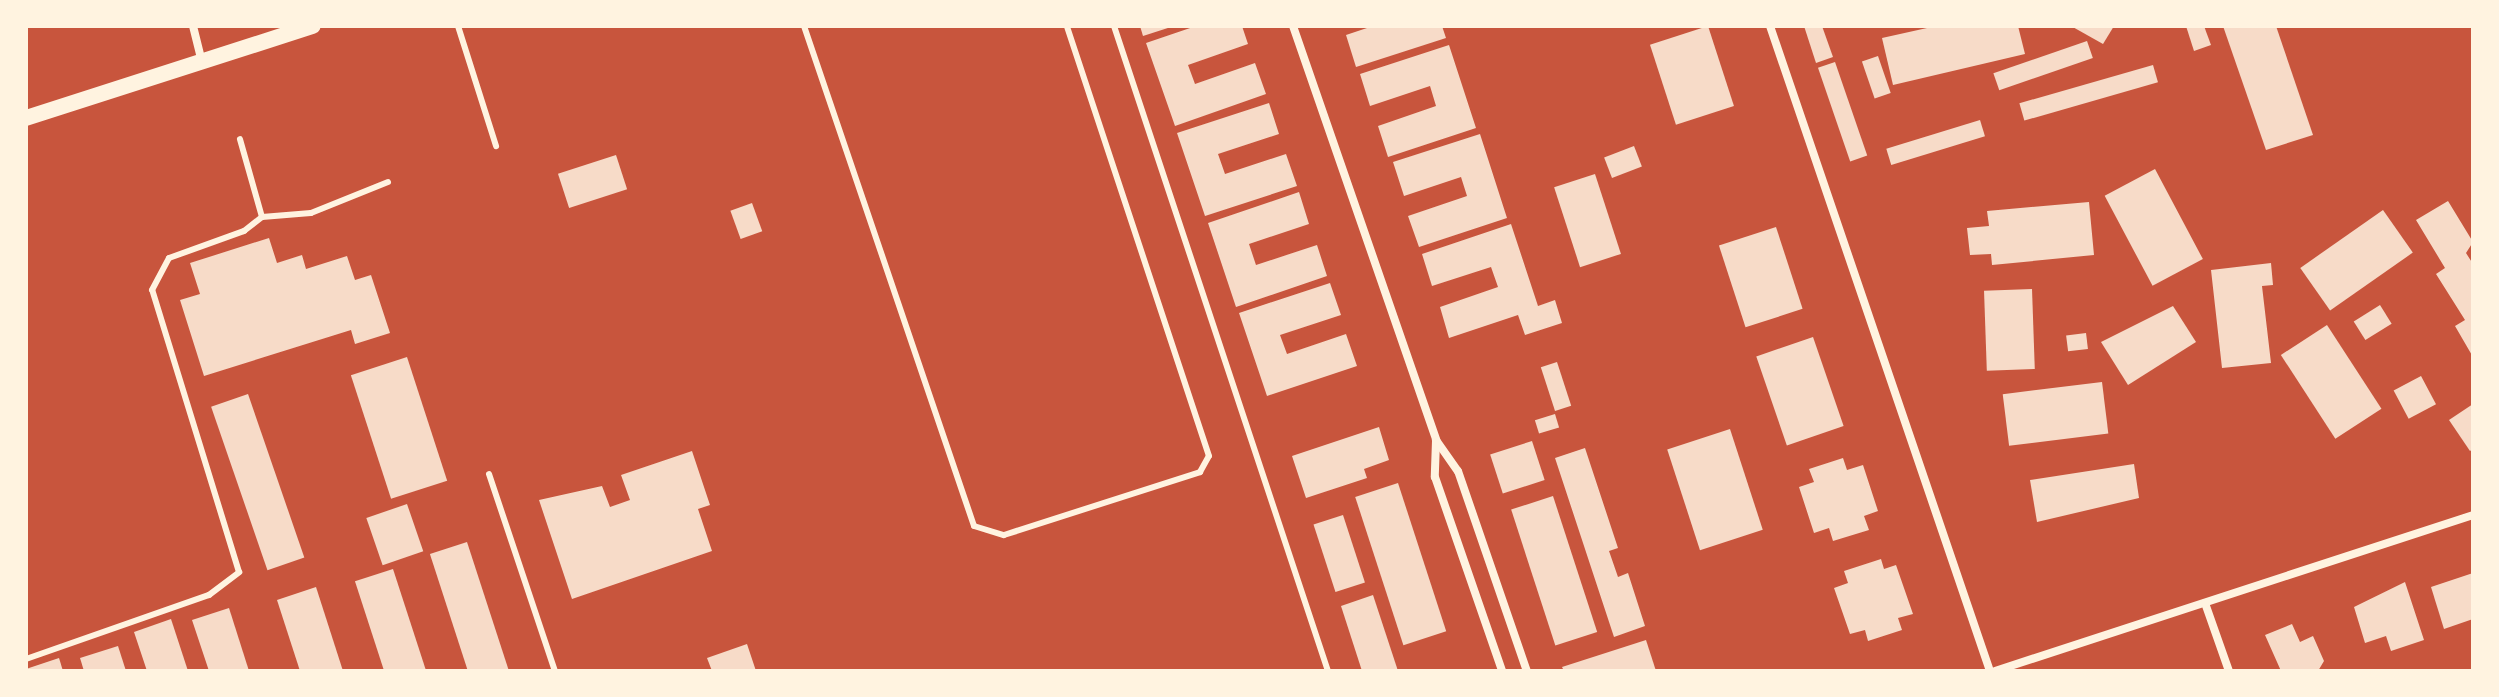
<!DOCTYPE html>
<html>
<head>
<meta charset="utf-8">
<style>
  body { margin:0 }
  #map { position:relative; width:2499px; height:697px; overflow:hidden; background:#c8553d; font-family:Arial,sans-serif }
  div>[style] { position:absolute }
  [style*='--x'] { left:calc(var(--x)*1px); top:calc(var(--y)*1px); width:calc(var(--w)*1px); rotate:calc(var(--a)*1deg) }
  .building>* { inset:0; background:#f7dbc8; transform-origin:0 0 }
  .service>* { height:6px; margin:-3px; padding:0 3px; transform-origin:3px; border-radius:3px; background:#fff3e0 }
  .minor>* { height:8px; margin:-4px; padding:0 4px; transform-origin:4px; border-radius:4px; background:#fff3e0 }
  .secondary>* { height:16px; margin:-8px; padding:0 8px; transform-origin:8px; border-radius:8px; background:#fff3e0 }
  span { translate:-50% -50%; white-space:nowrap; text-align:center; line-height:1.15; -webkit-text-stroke:6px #fff3e0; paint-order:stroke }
  .frame { position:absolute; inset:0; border:28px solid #fff3e0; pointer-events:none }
</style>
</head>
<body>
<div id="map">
  <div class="building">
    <div style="clip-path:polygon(1140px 26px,1171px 26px,1171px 27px,1143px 36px)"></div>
    <div style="clip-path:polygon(1196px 26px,1242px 26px,1248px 44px,1188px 65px,1195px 84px,1255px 63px,1266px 94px,1175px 126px,1146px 43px)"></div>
    <div style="clip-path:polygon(1373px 26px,1442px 26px,1446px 38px,1356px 67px,1346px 35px)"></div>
    <div style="left:1708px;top:26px;width:84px;height:61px;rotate:72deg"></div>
    <div style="clip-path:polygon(1804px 26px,1822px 26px,1833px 57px,1816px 63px)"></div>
    <div style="clip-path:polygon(1936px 26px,2018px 26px,2025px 54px,1893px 85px,1882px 38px)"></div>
    <div style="clip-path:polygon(2071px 26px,2114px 26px,2103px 44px)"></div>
    <div style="clip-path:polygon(2186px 26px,2204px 26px,2211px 45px,2194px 51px)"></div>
    <div style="clip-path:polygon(2223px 26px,2276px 26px,2313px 135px,2266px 150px)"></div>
    <div style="left:2087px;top:41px;width:18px;height:99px;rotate:71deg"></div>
    <div style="clip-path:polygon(1449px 45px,1476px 128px,1388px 157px,1378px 126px,1436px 106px,1430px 86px,1370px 106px,1360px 74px)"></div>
    <div style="left:1878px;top:56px;width:39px;height:17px;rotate:71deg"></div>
    <div style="left:1835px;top:62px;width:99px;height:18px;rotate:71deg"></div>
    <div style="left:2153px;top:65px;width:18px;height:139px;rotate:74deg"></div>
    <div style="clip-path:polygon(1269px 103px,1279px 134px,1218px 154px,1225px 174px,1286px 154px,1297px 186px,1205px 216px,1177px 133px)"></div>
    <div style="left:1980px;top:120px;width:17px;height:98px;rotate:73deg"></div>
    <div style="clip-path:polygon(1480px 134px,1507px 218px,1419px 247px,1408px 216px,1467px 196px,1461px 177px,1404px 196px,1393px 162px)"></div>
    <div style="left:1634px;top:146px;width:22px;height:32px;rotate:69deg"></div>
    <div style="left:616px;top:155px;width:36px;height:61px;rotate:72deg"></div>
    <div style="left:2155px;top:169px;width:102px;height:57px;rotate:62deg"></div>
    <div style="left:1595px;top:174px;width:84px;height:43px;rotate:72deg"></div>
    <div style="clip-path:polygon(1299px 192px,1309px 224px,1249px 244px,1256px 265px,1317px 245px,1327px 276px,1236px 307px,1208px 223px)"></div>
    <div style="clip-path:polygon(2448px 201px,2473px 242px,2466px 253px,2473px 264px,2473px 357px,2455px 326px,2465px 320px,2436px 274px,2445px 268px,2416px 220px)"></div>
    <div style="clip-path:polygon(2089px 202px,2094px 255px,1992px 265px,1991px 254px,1970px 255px,1967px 228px,1989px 226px,1987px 211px)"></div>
    <div style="left:752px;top:203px;width:30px;height:23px;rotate:70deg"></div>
    <div style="left:2383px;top:210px;width:52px;height:101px;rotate:55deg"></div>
    <div style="clip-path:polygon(1511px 224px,1538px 306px,1555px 300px,1562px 323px,1525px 335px,1518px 315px,1449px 338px,1440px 307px,1498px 287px,1491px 267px,1432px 286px,1422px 254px)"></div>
    <div style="left:1776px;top:227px;width:86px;height:60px;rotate:72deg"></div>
    <div style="clip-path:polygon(269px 238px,277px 263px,302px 255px,306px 269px,347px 256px,355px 280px,371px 275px,390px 333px,355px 344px,351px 330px,204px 376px,180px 300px,200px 294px,190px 263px)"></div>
    <div style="clip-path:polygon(2271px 263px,2273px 285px,2262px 286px,2271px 363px,2222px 368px,2211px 270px)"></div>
    <div style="clip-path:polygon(1330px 283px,1341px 315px,1280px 335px,1287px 354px,1346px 334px,1357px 366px,1267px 396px,1239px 313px)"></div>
    <div style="left:2032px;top:289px;width:80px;height:48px;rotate:88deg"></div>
    <div style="left:2380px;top:305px;width:22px;height:31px;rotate:58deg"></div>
    <div style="clip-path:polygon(2173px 306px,2196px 342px,2128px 385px,2101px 342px)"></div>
    <div style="left:2327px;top:325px;width:100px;height:55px;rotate:57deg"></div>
    <div style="left:2086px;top:333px;width:16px;height:20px;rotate:83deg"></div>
    <div style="left:1813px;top:337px;width:94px;height:60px;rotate:71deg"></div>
    <div style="left:407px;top:357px;width:130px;height:59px;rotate:72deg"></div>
    <div style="left:1557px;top:362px;width:46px;height:17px;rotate:72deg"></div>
    <div style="left:2421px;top:376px;width:32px;height:31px;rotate:62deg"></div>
    <div style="left:2102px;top:382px;width:52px;height:100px;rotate:83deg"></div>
    <div style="left:248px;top:394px;width:173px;height:39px;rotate:71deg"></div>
    <div style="clip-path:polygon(2473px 404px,2473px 449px,2470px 451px,2449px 420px)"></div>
    <div style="left:1555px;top:414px;width:14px;height:21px;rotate:73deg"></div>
    <div style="clip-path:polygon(1379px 427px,1389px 460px,1364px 469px,1367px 478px,1306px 498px,1292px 456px)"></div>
    <div style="left:1730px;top:429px;width:106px;height:66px;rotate:72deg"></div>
    <div style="left:1532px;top:441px;width:41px;height:44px;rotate:72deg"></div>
    <div style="clip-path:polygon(1585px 448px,1618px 548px,1609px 551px,1618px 577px,1628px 573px,1645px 626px,1614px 637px,1555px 458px)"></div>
    <div style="clip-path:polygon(692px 451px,710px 505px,698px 509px,712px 551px,572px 599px,539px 500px,602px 486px,610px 507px,630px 500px,621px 475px)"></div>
    <div style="clip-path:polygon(1843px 458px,1847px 470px,1863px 465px,1878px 511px,1864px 516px,1869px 530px,1833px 541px,1829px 528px,1814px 533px,1799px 487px,1814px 482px,1809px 469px)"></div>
    <div style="clip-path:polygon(2134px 464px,2139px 498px,2037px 522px,2030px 480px)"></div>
    <div style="left:1398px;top:483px;width:156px;height:45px;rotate:72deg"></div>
    <div style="left:1553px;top:496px;width:143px;height:44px;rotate:72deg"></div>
    <div style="left:407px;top:504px;width:50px;height:43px;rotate:71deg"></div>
    <div style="left:1343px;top:515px;width:71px;height:31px;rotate:72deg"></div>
    <div style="left:467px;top:542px;width:136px;height:39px;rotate:72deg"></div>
    <div style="clip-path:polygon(1881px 559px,1884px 569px,1896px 565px,1913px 614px,1898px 618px,1902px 630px,1868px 641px,1865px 630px,1850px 634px,1834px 588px,1848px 583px,1844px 571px)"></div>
    <div style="left:393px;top:569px;width:107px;height:40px;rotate:72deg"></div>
    <div style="clip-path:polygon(2473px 573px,2473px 619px,2444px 629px,2431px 587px)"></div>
    <div style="clip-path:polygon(2405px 582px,2424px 640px,2391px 651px,2386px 636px,2365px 643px,2354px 607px)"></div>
    <div style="clip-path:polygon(316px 587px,343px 671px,300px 671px,277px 600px)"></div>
    <div style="clip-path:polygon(1373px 595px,1398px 671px,1362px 671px,1341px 606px)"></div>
    <div style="clip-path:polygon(229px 608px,249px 671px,209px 671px,192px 620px)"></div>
    <div style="clip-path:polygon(171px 619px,188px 671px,147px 671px,134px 632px)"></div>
    <div style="clip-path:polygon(2292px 624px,2300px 642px,2313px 636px,2324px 661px,2318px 671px,2281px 671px,2265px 635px)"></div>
    <div style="clip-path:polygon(1646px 640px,1656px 671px,1564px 671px,1562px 667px)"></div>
    <div style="clip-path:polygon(747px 644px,756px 671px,712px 671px,707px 658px)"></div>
    <div style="clip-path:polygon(118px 646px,126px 671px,84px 671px,80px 658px)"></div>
    <div style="clip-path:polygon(59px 658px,63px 671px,26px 671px,26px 669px)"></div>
  </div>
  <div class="service">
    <div style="--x:458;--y:26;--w:126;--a:72.4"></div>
    <div style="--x:804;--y:26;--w:528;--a:71.22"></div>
    <div style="--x:974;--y:526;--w:31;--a:17"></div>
    <div style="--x:1004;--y:535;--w:206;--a:-17.8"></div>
    <div style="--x:1200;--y:472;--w:18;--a:-61"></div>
    <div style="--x:1209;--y:456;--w:453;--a:-108.3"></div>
    <div style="--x:1114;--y:26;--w:680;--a:71.65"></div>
    <div style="--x:262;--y:217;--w:49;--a:-4.7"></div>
    <div style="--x:311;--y:213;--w:83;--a:-21.9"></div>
    <div style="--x:489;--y:474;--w:208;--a:71.5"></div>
    <div style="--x:26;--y:659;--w:194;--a:-19.3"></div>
    <div style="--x:209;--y:595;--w:38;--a:-37"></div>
    <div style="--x:239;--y:572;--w:295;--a:-107.1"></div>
    <div style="--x:152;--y:290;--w:36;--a:-62"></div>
    <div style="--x:169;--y:258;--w:80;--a:-19.8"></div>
    <div style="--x:244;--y:231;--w:23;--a:-38"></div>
    <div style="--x:262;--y:217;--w:81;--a:-105.8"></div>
  </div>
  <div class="minor">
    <div style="--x:193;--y:26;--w:36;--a:76"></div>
    <div style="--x:1293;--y:26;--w:438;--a:70.9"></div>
    <div style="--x:1436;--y:440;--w:38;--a:55"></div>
    <div style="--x:1458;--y:471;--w:212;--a:71"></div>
    <div style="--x:1770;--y:26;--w:681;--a:71.17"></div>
    <div style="--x:1436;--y:441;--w:36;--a:92"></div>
    <div style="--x:1435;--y:477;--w:205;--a:70.9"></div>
    <div style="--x:2205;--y:603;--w:72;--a:70.6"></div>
    <div style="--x:1995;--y:671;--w:503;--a:-18.07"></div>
  </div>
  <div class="secondary">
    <div style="--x:26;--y:118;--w:301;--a:-17.8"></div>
  </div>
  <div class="frame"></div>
</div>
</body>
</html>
